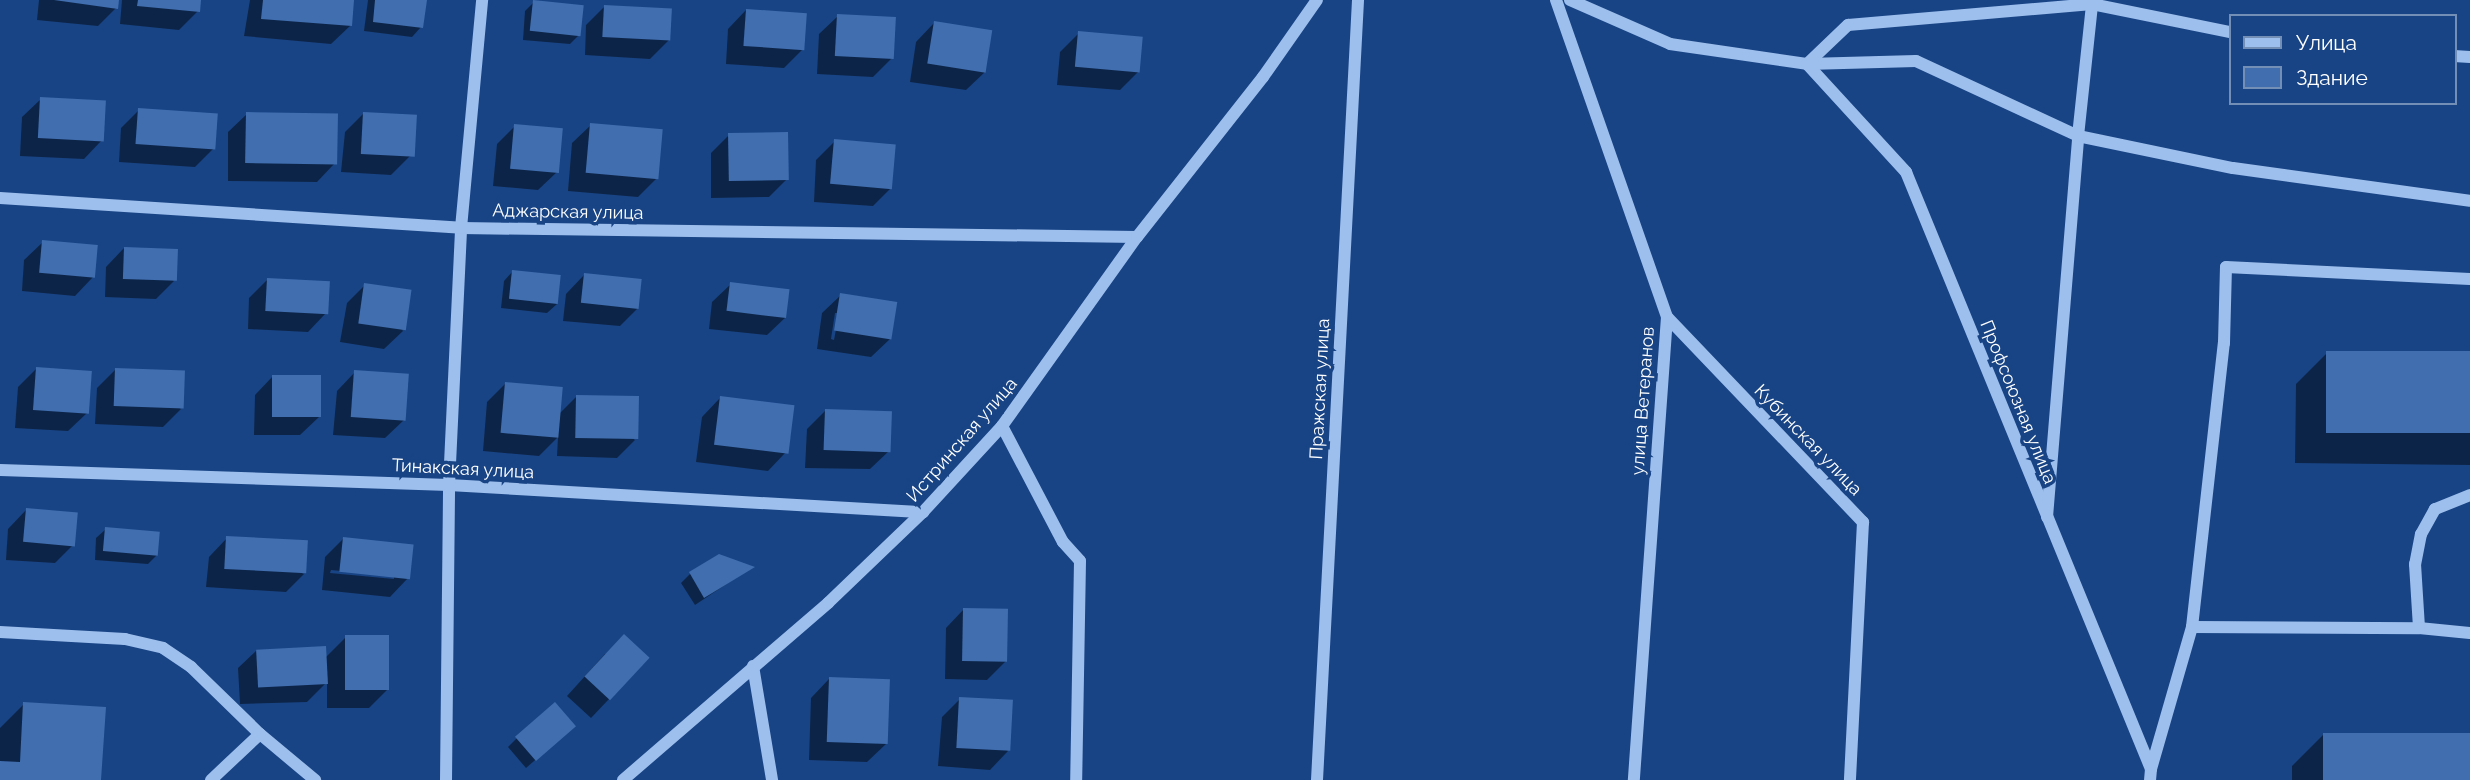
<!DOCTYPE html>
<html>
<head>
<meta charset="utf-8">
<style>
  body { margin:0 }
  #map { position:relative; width:2470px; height:780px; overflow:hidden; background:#184485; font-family:Raleway,sans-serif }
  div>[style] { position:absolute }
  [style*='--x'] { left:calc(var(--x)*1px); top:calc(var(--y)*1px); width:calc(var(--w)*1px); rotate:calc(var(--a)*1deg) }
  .shadow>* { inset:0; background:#0007 }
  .building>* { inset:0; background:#406eaf; transform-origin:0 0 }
  .minor>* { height:12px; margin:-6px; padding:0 6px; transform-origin:6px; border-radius:6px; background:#9dbfed }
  span { translate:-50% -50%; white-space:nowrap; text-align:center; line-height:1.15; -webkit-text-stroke:7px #184485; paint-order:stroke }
  .street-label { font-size:18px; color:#fff }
  .legend { position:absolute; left:2229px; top:14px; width:228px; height:91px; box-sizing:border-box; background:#184485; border:2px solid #748fb6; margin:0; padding:9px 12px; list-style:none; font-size:21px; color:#fff }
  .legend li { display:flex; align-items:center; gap:14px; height:35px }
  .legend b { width:35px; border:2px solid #748fb6 }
</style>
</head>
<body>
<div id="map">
  <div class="shadow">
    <div style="clip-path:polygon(39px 0,117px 0,116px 8px,98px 26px,37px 20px)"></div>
    <div style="clip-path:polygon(122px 0,199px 0,198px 11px,179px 30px,120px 24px)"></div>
    <div style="clip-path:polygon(250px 0,352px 0,350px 26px,331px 44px,244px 36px)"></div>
    <div style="clip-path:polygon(368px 0,425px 0,421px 27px,412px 37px,364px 31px)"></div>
    <div style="clip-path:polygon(534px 2px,579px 35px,570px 44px,523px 40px,525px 11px)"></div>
    <div style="clip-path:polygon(605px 6px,669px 40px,650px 59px,585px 55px,586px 25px)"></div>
    <div style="clip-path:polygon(746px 10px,802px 50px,784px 68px,726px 64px,728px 29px)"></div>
    <div style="clip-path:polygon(838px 16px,892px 58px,873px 77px,817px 74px,819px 34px)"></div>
    <div style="clip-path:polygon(934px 23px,985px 72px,966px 90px,910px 82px,916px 42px)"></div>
    <div style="clip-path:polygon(1079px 33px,1139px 71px,1120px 90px,1057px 85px,1060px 52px)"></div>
    <div style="clip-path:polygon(41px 99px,102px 140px,84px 159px,20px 156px,22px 117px)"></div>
    <div style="clip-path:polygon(139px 110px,214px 148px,195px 167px,119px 162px,121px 128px)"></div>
    <div style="clip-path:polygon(364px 113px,410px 156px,391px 175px,341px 172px,345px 132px)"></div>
    <div style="clip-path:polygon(247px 114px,335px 163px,317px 182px,228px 181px,228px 132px)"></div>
    <div style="clip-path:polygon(591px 125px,656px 179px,638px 197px,568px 191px,572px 143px)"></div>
    <div style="clip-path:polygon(515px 126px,557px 172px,538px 190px,493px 186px,497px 144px)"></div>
    <div style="clip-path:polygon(729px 135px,787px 179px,769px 197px,711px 198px,711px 153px)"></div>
    <div style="clip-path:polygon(835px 141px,892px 187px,873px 206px,814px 202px,816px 160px)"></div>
    <div style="clip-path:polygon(43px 242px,93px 277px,75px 296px,22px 291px,24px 260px)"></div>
    <div style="clip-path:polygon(124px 248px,174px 281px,156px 299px,105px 297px,106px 267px)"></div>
    <div style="clip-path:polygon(513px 271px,557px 304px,547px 313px,501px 308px,504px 281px)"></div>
    <div style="clip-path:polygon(584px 275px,638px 308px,620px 326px,563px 321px,566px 294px)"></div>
    <div style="clip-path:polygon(267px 280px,326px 313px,308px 332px,248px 329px,249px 298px)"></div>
    <div style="clip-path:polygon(731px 284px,786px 317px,767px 335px,709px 329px,712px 302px)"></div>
    <div style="clip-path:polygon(365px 285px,403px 331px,384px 349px,340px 342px,347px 303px)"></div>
    <div style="clip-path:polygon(evenodd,841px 295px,890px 339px,871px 357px,817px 349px,822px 313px,841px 295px,835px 313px,839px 313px,834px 340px,831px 339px,835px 313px)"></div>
    <div style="clip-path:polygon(2327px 353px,2470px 354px,2470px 465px,2295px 463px,2296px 384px)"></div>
    <div style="clip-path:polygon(36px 369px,87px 413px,68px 431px,15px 428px,18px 387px)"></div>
    <div style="clip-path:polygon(116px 369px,181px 409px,163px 427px,95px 424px,97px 388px)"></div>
    <div style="clip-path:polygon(355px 372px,404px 420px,385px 438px,333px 435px,337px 391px)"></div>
    <div style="clip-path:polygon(273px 376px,319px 417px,300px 435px,254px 435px,255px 395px)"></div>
    <div style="clip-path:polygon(505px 384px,559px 414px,577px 396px,635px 440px,617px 458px,557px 456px,558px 437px,539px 456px,483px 451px,487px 402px)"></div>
    <div style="clip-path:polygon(720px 398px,786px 452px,768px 471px,696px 462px,702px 417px)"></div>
    <div style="clip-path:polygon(825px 411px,889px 451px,870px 469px,805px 468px,807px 429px)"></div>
    <div style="clip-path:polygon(26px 510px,73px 545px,55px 563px,6px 560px,8px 529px)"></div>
    <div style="clip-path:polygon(106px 529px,157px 555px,148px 564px,95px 560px,96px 538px)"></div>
    <div style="clip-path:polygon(227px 538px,304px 574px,286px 592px,206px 587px,209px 557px)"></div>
    <div style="clip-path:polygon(evenodd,343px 539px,408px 578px,390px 597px,322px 590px,325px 557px,343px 539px,331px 570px,394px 576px,394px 579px,330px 573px,331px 570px)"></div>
    <div style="clip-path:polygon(752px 567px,695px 605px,681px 583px,690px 574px)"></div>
    <div style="clip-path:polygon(964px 609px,1006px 661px,987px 680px,945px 679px,946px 628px)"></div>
    <div style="clip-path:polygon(346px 637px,388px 689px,369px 708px,327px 708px,327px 682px,307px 702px,240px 704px,238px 668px,257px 650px,325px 658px)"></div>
    <div style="clip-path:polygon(605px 654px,648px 658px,591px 718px,567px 696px)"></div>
    <div style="clip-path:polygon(829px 679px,886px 744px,867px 762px,809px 760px,811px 698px)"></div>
    <div style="clip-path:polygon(960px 699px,1008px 751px,990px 770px,938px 766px,942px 717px)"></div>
    <div style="clip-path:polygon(24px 704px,100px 780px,0 780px,0 728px)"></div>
    <div style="clip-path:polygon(564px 735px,526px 768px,508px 747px,517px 738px)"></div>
    <div style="clip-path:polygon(2323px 735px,2470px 736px,2470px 780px,2292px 780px,2292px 766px)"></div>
  </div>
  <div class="building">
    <div style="clip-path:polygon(54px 0,119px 0,118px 9px)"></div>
    <div style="clip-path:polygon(138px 0,201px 0,200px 12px,137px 6px)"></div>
    <div style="clip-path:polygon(263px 0,354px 0,352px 26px,261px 19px)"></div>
    <div style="clip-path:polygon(375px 0,427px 0,423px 28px,373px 22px)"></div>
    <div style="left:533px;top:0;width:51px;height:31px;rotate:6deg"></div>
    <div style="left:604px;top:5px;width:68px;height:32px;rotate:3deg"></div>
    <div style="left:746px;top:9px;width:61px;height:37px;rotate:4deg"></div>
    <div style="left:837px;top:14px;width:59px;height:42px;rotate:3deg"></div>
    <div style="left:934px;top:21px;width:59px;height:43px;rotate:9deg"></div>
    <div style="left:1078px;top:31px;width:65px;height:36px;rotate:5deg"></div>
    <div style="left:40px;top:97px;width:66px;height:41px;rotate:3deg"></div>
    <div style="left:138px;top:108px;width:80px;height:36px;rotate:4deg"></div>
    <div style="left:246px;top:112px;width:92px;height:51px;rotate:1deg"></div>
    <div style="left:363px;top:112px;width:54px;height:42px;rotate:3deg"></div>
    <div style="left:590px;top:123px;width:73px;height:50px;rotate:5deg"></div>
    <div style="left:514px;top:124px;width:49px;height:45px;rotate:5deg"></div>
    <div style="left:788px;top:132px;width:48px;height:60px;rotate:89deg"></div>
    <div style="left:834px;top:139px;width:62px;height:45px;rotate:5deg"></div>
    <div style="left:42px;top:240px;width:56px;height:33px;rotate:5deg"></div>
    <div style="left:124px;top:247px;width:54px;height:32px;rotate:2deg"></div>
    <div style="left:512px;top:270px;width:49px;height:29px;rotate:6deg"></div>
    <div style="left:584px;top:273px;width:58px;height:30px;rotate:6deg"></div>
    <div style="left:267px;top:278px;width:63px;height:33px;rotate:3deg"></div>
    <div style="left:730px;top:282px;width:60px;height:29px;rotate:7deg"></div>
    <div style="left:364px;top:283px;width:48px;height:41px;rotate:8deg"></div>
    <div style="left:840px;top:293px;width:58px;height:38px;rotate:9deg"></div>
    <div style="left:2326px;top:351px;width:144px;height:82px"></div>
    <div style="left:36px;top:367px;width:56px;height:43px;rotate:4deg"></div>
    <div style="left:115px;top:368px;width:70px;height:38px;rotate:2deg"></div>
    <div style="left:354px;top:370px;width:55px;height:47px;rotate:4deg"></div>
    <div style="left:272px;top:375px;width:49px;height:42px"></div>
    <div style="left:505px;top:382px;width:58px;height:51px;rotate:5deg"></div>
    <div style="left:576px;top:395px;width:63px;height:43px;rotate:1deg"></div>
    <div style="left:720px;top:396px;width:75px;height:49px;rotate:7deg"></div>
    <div style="left:825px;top:409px;width:67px;height:41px;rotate:2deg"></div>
    <div style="left:26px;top:508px;width:52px;height:34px;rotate:5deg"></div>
    <div style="left:105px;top:527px;width:55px;height:24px;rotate:5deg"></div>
    <div style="left:226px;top:536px;width:82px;height:33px;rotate:3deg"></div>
    <div style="left:343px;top:537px;width:71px;height:35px;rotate:6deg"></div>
    <div style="clip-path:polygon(719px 554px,755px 567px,704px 598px,689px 572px)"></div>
    <div style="left:963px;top:608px;width:45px;height:53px;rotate:1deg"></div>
    <div style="left:624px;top:634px;width:35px;height:58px;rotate:43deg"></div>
    <div style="left:345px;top:635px;width:44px;height:55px"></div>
    <div style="left:326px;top:646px;width:38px;height:70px;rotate:87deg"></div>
    <div style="left:829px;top:677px;width:61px;height:65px;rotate:2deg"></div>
    <div style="left:959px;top:697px;width:54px;height:51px;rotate:3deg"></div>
    <div style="clip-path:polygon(23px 702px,106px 707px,101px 780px,0 780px,0 761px,20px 762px)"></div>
    <div style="left:555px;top:702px;width:32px;height:53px;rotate:49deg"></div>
    <div style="left:2323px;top:733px;width:147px;height:47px"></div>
  </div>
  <div class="minor">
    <div style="--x:1556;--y:0;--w:336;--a:70.7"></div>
    <div style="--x:1667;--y:317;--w:464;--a:94.1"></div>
    <div style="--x:1570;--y:0;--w:109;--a:23.7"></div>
    <div style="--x:1670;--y:44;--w:138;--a:8.3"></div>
    <div style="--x:1807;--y:64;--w:57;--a:-43.6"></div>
    <div style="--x:1848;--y:25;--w:245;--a:-4.9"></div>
    <div style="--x:2092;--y:4;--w:141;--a:11.5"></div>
    <div style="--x:2454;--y:56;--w:16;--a:4"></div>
    <div style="--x:1807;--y:64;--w:147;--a:47.5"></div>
    <div style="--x:1906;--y:172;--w:645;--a:67.69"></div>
    <div style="--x:2151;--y:769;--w:11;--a:95"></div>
    <div style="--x:1807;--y:64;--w:109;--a:-1.6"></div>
    <div style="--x:1916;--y:61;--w:179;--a:24.8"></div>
    <div style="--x:2078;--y:136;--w:158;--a:11.7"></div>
    <div style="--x:2233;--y:168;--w:239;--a:7.9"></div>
    <div style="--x:0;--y:198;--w:462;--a:3.7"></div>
    <div style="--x:461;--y:228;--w:676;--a:0.76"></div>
    <div style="--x:1667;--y:317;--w:284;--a:46.3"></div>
    <div style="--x:1863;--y:522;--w:258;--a:92.9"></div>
    <div style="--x:1002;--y:426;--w:131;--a:62.3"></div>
    <div style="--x:1063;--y:542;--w:25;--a:48"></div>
    <div style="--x:1080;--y:561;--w:219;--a:91"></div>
    <div style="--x:0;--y:470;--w:449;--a:1.9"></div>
    <div style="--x:449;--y:485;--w:475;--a:3.3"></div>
    <div style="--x:2470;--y:495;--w:38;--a:158"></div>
    <div style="--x:2435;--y:509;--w:29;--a:119"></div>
    <div style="--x:2421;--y:534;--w:31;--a:101"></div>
    <div style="--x:2415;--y:564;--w:64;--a:86.4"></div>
    <div style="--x:2419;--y:628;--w:51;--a:5.6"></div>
    <div style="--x:2047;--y:517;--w:382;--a:-85.3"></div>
    <div style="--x:2078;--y:136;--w:133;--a:-83.9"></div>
    <div style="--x:2092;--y:4;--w:5;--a:-22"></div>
    <div style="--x:2192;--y:627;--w:286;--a:-83.6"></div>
    <div style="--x:2224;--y:343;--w:76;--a:-88.5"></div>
    <div style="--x:2226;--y:267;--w:244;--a:2.8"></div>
    <div style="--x:0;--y:632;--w:125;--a:3.2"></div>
    <div style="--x:125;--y:639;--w:39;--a:13"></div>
    <div style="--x:163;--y:648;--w:34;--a:34"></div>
    <div style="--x:191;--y:667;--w:96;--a:44.2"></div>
    <div style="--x:260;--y:734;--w:72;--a:39.9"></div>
    <div style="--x:753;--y:666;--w:116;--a:80.5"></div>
    <div style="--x:2151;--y:769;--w:148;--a:-73.9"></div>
    <div style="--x:2192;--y:627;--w:227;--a:0.3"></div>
    <div style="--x:211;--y:780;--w:67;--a:-43.2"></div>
    <div style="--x:446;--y:780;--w:295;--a:-89.4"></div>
    <div style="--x:449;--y:485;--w:257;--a:-87.3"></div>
    <div style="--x:461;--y:228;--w:229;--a:-84.7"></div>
    <div style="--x:623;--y:780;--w:271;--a:-40.8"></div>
    <div style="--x:828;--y:603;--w:132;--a:-43.8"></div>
    <div style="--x:923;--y:512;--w:117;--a:-47.4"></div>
    <div style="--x:1002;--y:426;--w:232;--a:-54.5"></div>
    <div style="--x:1137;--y:237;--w:204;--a:-51.8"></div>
    <div style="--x:1263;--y:77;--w:94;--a:-55"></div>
    <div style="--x:1317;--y:780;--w:781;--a:-86.99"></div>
  </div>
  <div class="street-label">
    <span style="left:568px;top:212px;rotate:1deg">Аджарская улица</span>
    <span style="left:1320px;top:389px;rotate:-87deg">Пражская улица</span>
    <span style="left:1643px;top:401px;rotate:-86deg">улица Ветеранов</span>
    <span style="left:2018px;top:402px;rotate:68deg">Профсоюзная улица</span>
    <span style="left:962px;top:440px;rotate:-49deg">Истринская улица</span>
    <span style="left:1808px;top:440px;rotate:46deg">Кубинская улица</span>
    <span style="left:463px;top:469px;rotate:3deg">Тинакская улица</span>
  </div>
  <ul class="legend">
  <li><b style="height:9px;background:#9dbfed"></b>Улица</li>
  <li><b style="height:19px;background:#406eaf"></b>Здание</li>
  </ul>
</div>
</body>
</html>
